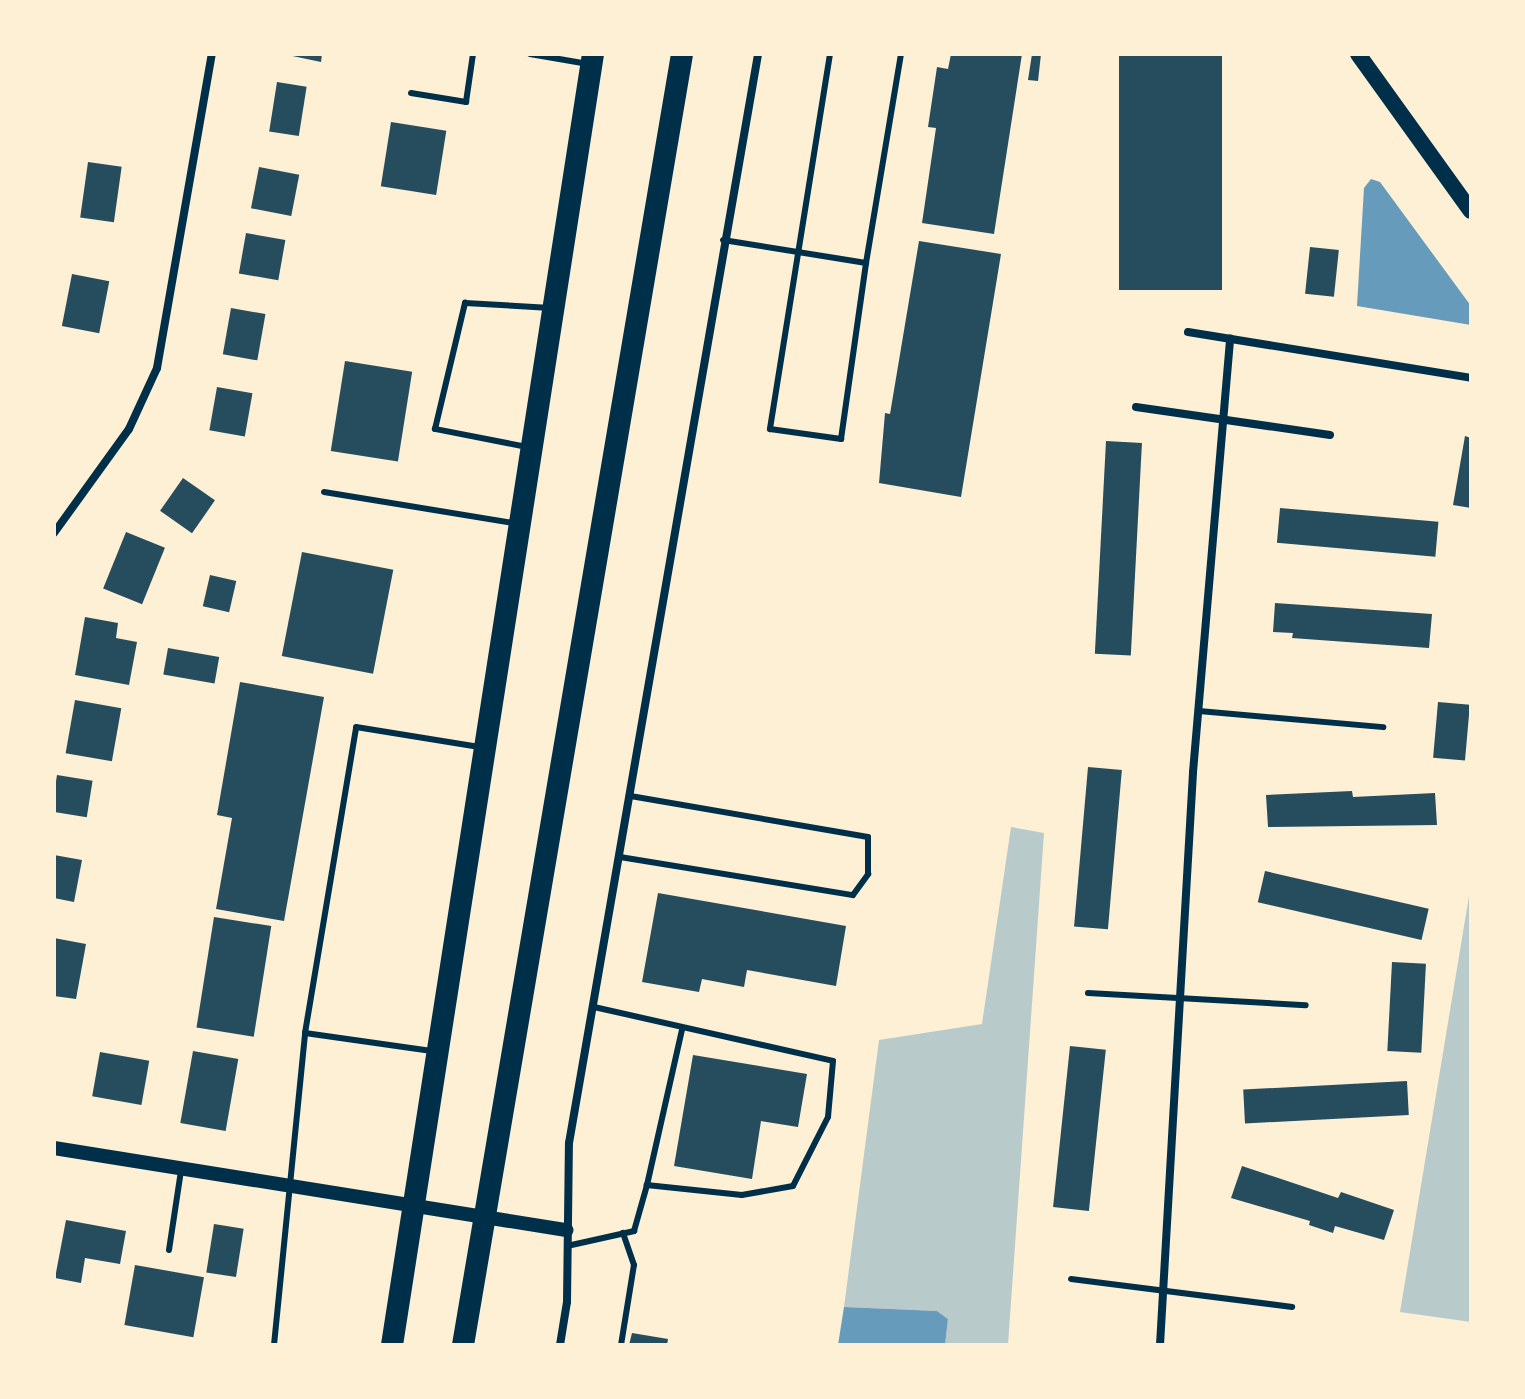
<!DOCTYPE html>
<html>
<head>
<meta charset="utf-8">
<style>
  body { margin:0 }
  #map { position:relative; width:1525px; height:1399px; overflow:hidden; background:#fdf0d5; font-family:Cabin,sans-serif }
  div>[style] { position:absolute }
  [style*='--x'] { left:calc(var(--x)*1px); top:calc(var(--y)*1px); width:calc(var(--w)*1px); rotate:calc(var(--a)*1deg) }
  .green>* { inset:0; background:#b9caca }
  .water>* { inset:0; background:#669bbc }
  .building>* { inset:0; background:#264d5e; transform-origin:0 0 }
  .service>* { height:6px; margin:-3px; padding:0 3px; transform-origin:3px; border-radius:3px; background:#003049 }
  .minor>* { height:8px; margin:-4px; padding:0 4px; transform-origin:4px; border-radius:4px; background:#003049 }
  .tertiary>* { height:14px; margin:-7px; padding:0 7px; transform-origin:7px; border-radius:7px; background:#003049 }
  .secondary>* { height:16px; margin:-8px; padding:0 8px; transform-origin:8px; border-radius:8px; background:#003049 }
  .trunk>* { height:22px; margin:-11px; padding:0 11px; transform-origin:11px; border-radius:11px; background:#003049 }
  span { translate:-50% -50%; white-space:nowrap; text-align:center; line-height:1.15; -webkit-text-stroke:7px #fdf0d5; paint-order:stroke }
  .frame { position:absolute; inset:0; border:56px solid #fdf0d5; pointer-events:none }
</style>
</head>
<body>
<div id="map">
  <div class="green">
    <div style="clip-path:polygon(1011px 827px,1044px 833px,1008px 1345px,945px 1345px,948px 1319px,937px 1311px,844px 1307px,879px 1040px,982px 1024px)"></div>
    <div style="clip-path:polygon(1471px 884px,1471px 1322px,1400px 1312px)"></div>
  </div>
  <div class="water">
    <div style="clip-path:polygon(1371px 179px,1380px 182px,1471px 306px,1471px 325px,1357px 306px,1364px 188px)"></div>
    <div style="clip-path:polygon(844px 1307px,937px 1311px,948px 1319px,945px 1345px,838px 1345px)"></div>
  </div>
  <div class="building">
    <div style="clip-path:polygon(283px 54px,322px 54px,321px 62px)"></div>
    <div style="clip-path:polygon(951px 54px,1022px 54px,994px 234px,922px 223px,936px 128px,928px 127px,937px 67px,948px 69px)"></div>
    <div style="clip-path:polygon(1032px 54px,1041px 54px,1038px 81px,1028px 80px)"></div>
    <div style="left:1119px;top:54px;width:103px;height:236px"></div>
    <div style="left:277px;top:82px;width:30px;height:50px;rotate:9deg"></div>
    <div style="left:391px;top:122px;width:56px;height:65px;rotate:9deg"></div>
    <div style="left:88px;top:162px;width:34px;height:56px;rotate:8deg"></div>
    <div style="left:259px;top:167px;width:41px;height:42px;rotate:11deg"></div>
    <div style="left:246px;top:233px;width:40px;height:41px;rotate:10deg"></div>
    <div style="clip-path:polygon(919px 241px,1001px 254px,961px 497px,879px 483px,885px 413px,890px 414px)"></div>
    <div style="left:1310px;top:247px;width:29px;height:47px;rotate:6deg"></div>
    <div style="left:72px;top:274px;width:38px;height:53px;rotate:11deg"></div>
    <div style="left:231px;top:308px;width:35px;height:47px;rotate:10deg"></div>
    <div style="left:345px;top:361px;width:68px;height:91px;rotate:9deg"></div>
    <div style="left:217px;top:387px;width:36px;height:44px;rotate:10deg"></div>
    <div style="clip-path:polygon(1465px 436px,1471px 438px,1471px 508px,1453px 505px)"></div>
    <div style="left:1106px;top:441px;width:36px;height:213px;rotate:3deg"></div>
    <div style="left:183px;top:478px;width:39px;height:40px;rotate:35deg"></div>
    <div style="left:1280px;top:508px;width:159px;height:35px;rotate:5deg"></div>
    <div style="left:126px;top:532px;width:42px;height:61px;rotate:22deg"></div>
    <div style="left:302px;top:552px;width:93px;height:106px;rotate:11deg"></div>
    <div style="left:210px;top:575px;width:27px;height:32px;rotate:13deg"></div>
    <div style="clip-path:polygon(1275px 603px,1432px 614px,1429px 648px,1292px 638px,1293px 633px,1273px 632px)"></div>
    <div style="clip-path:polygon(85px 617px,118px 623px,116px 638px,137px 642px,129px 685px,75px 675px)"></div>
    <div style="left:168px;top:648px;width:52px;height:27px;rotate:10deg"></div>
    <div style="clip-path:polygon(240px 682px,324px 697px,284px 921px,216px 909px,232px 818px,217px 815px)"></div>
    <div style="left:75px;top:700px;width:47px;height:54px;rotate:10deg"></div>
    <div style="left:1438px;top:702px;width:32px;height:56px;rotate:5deg"></div>
    <div style="left:1088px;top:767px;width:34px;height:160px;rotate:5deg"></div>
    <div style="left:57px;top:775px;width:36px;height:37px;rotate:9deg"></div>
    <div style="clip-path:polygon(1352px 791px,1353px 797px,1435px 793px,1437px 825px,1268px 827px,1266px 795px)"></div>
    <div style="clip-path:polygon(54px 855px,82px 860px,74px 902px,54px 898px)"></div>
    <div style="left:1265px;top:871px;width:168px;height:32px;rotate:13deg"></div>
    <div style="clip-path:polygon(658px 893px,846px 926px,836px 986px,747px 970px,744px 987px,702px 979px,699px 992px,642px 982px)"></div>
    <div style="left:214px;top:917px;width:58px;height:112px;rotate:9deg"></div>
    <div style="clip-path:polygon(54px 938px,86px 944px,76px 999px,54px 996px)"></div>
    <div style="left:1392px;top:962px;width:34px;height:89px;rotate:3deg"></div>
    <div style="left:1070px;top:1046px;width:36px;height:162px;rotate:6deg"></div>
    <div style="left:193px;top:1051px;width:46px;height:73px;rotate:10deg"></div>
    <div style="left:100px;top:1052px;width:50px;height:45px;rotate:10deg"></div>
    <div style="clip-path:polygon(693px 1055px,807px 1074px,798px 1127px,761px 1121px,752px 1179px,674px 1166px)"></div>
    <div style="left:1407px;top:1081px;width:34px;height:164px;rotate:87deg"></div>
    <div style="clip-path:polygon(1242px 1166px,1338px 1198px,1341px 1192px,1394px 1210px,1384px 1240px,1335px 1226px,1333px 1233px,1309px 1225px,1310px 1221px,1231px 1198px)"></div>
    <div style="clip-path:polygon(66px 1220px,126px 1231px,120px 1264px,85px 1258px,81px 1283px,55px 1278px)"></div>
    <div style="left:214px;top:1224px;width:30px;height:49px;rotate:9deg"></div>
    <div style="left:135px;top:1265px;width:70px;height:61px;rotate:10deg"></div>
    <div style="clip-path:polygon(632px 1333px,668px 1339px,667px 1345px,629px 1345px)"></div>
  </div>
  <div class="service">
    <div style="--x:530;--y:54;--w:59;--a:9.8"></div>
    <div style="--x:830;--y:54;--w:380;--a:99.1"></div>
    <div style="--x:770;--y:429;--w:72;--a:8"></div>
    <div style="--x:841;--y:439;--w:178;--a:-81.9"></div>
    <div style="--x:411;--y:93;--w:56;--a:9.3"></div>
    <div style="--x:466;--y:102;--w:49;--a:-81.7"></div>
    <div style="--x:723;--y:240;--w:145;--a:9.1"></div>
    <div style="--x:866;--y:263;--w:212;--a:-80.5"></div>
    <div style="--x:527;--y:447;--w:94;--a:-168.9"></div>
    <div style="--x:435;--y:429;--w:130;--a:-76.6"></div>
    <div style="--x:465;--y:303;--w:86;--a:3.3"></div>
    <div style="--x:324;--y:492;--w:193;--a:9.3"></div>
    <div style="--x:1199;--y:711;--w:185;--a:5"></div>
    <div style="--x:620;--y:857;--w:236;--a:9.3"></div>
    <div style="--x:853;--y:895;--w:26;--a:-54"></div>
    <div style="--x:868;--y:874;--w:37;--a:-90"></div>
    <div style="--x:868;--y:837;--w:241;--a:-170.2"></div>
    <div style="--x:1088;--y:993;--w:218;--a:3.2"></div>
    <div style="--x:594;--y:1007;--w:245;--a:12.7"></div>
    <div style="--x:833;--y:1061;--w:56;--a:95.1"></div>
    <div style="--x:828;--y:1117;--w:77;--a:116.9"></div>
    <div style="--x:793;--y:1186;--w:52;--a:170"></div>
    <div style="--x:742;--y:1195;--w:96;--a:-174"></div>
    <div style="--x:647;--y:1185;--w:159;--a:-77.3"></div>
    <div style="--x:305;--y:1033;--w:128;--a:8.1"></div>
    <div style="--x:567;--y:1246;--w:69;--a:-12.6"></div>
    <div style="--x:634;--y:1231;--w:48;--a:-74.2"></div>
    <div style="--x:169;--y:1250;--w:80;--a:-81.4"></div>
    <div style="--x:1071;--y:1279;--w:223;--a:7.2"></div>
    <div style="--x:274;--y:1345;--w:314;--a:-84.3"></div>
    <div style="--x:305;--y:1033;--w:310;--a:-80.5"></div>
    <div style="--x:356;--y:727;--w:125;--a:9.2"></div>
    <div style="--x:621;--y:1345;--w:81;--a:-80.8"></div>
    <div style="--x:634;--y:1265;--w:34;--a:-109"></div>
  </div>
  <div class="minor">
    <div style="--x:1188;--y:332;--w:287;--a:9.2"></div>
    <div style="--x:1136;--y:407;--w:196;--a:8.2"></div>
    <div style="--x:54;--y:533;--w:128;--a:-54.2"></div>
    <div style="--x:129;--y:429;--w:67;--a:-65.3"></div>
    <div style="--x:157;--y:368;--w:319;--a:-80.1"></div>
    <div style="--x:560;--y:1345;--w:44;--a:-80.8"></div>
    <div style="--x:567;--y:1302;--w:159;--a:-89.3"></div>
    <div style="--x:569;--y:1143;--w:1105;--a:-80.15"></div>
    <div style="--x:1160;--y:1345;--w:574;--a:-86.7"></div>
    <div style="--x:1193;--y:772;--w:435;--a:-85.1"></div>
  </div>
  <div class="tertiary">
    <div style="--x:54;--y:1148;--w:519;--a:9.1"></div>
  </div>
  <div class="secondary">
    <div style="--x:1358;--y:54;--w:193;--a:54.3"></div>
  </div>
  <div class="trunk">
    <div style="--x:392;--y:1345;--w:1307;--a:-81.15"></div>
    <div style="--x:463;--y:1345;--w:1309;--a:-80.37"></div>
  </div>
  <div class="frame"></div>
</div>
</body>
</html>
